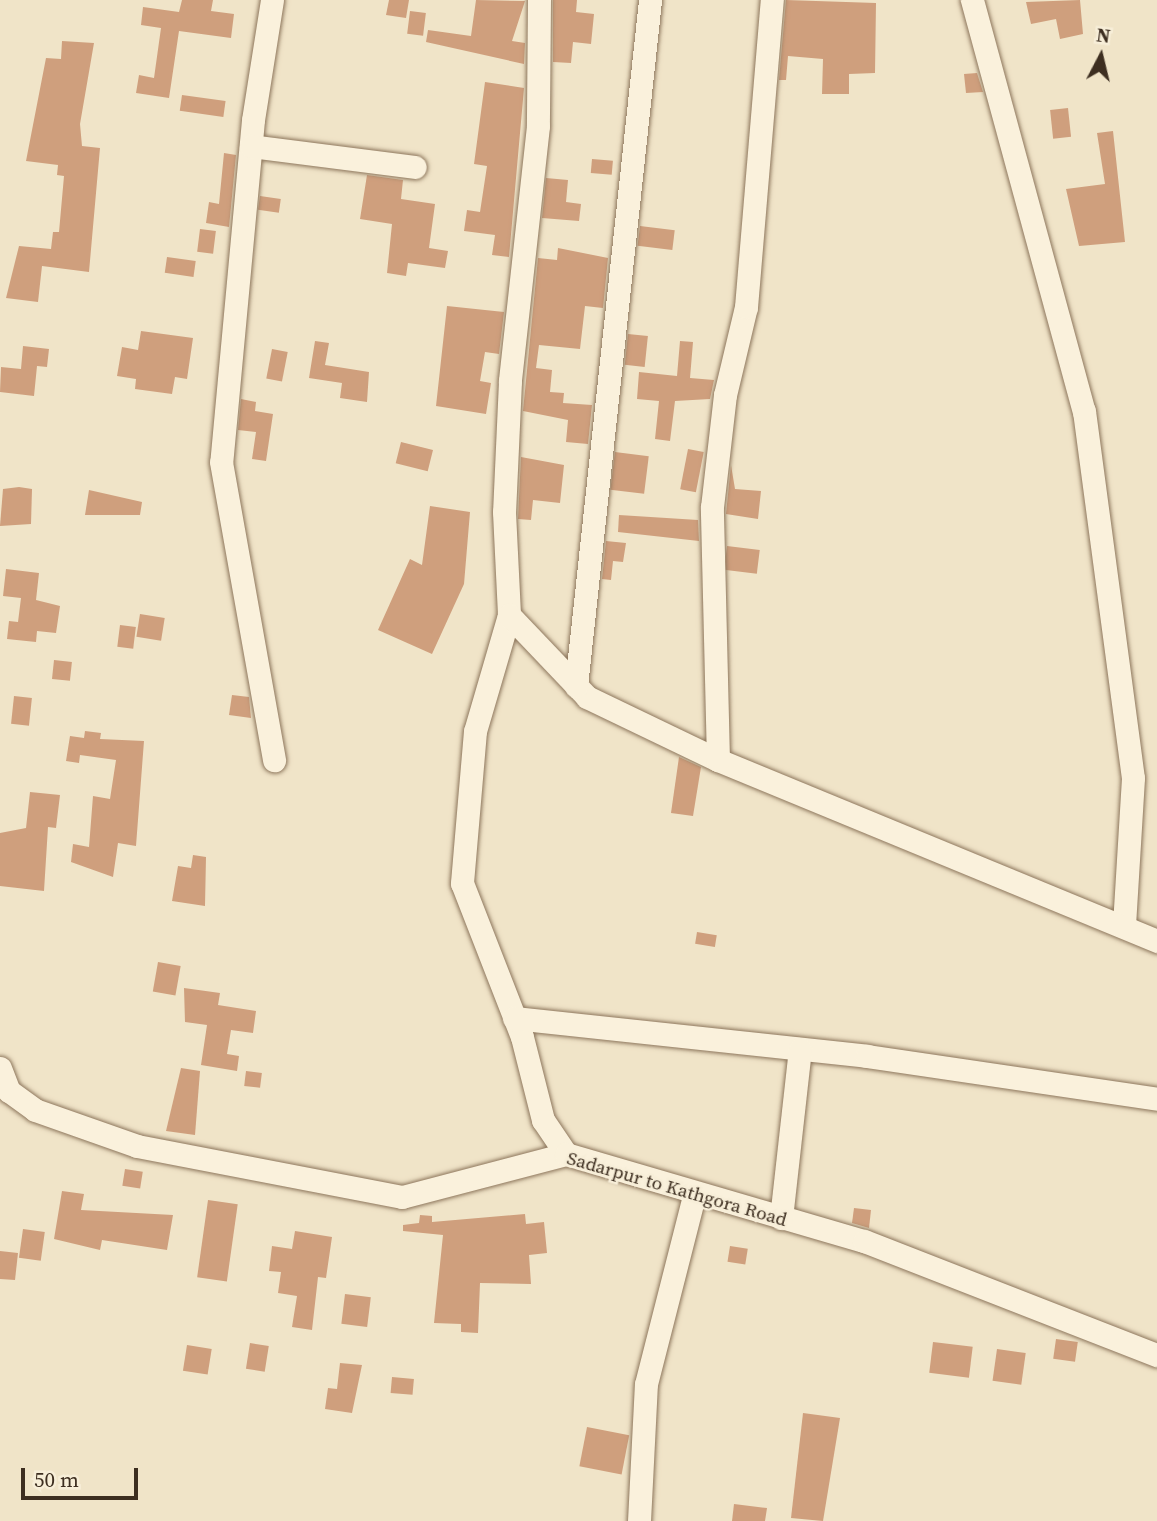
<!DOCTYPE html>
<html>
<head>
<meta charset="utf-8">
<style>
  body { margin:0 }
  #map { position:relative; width:1157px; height:1521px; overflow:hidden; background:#f0e4c8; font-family:"Source Serif 4",serif }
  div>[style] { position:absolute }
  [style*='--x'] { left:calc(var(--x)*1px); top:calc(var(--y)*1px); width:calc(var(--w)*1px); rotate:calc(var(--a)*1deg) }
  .building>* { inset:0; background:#cf9f7d; transform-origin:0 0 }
  .roads { filter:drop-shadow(0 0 2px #8d765c) drop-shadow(0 0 2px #8d765c) }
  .minor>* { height:23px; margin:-11.5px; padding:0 11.5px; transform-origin:11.5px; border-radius:11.5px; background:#faf1dc }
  span { translate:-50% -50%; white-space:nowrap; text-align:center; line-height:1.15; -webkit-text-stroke:5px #f7eed8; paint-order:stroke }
  .street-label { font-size:19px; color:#3d2e20 }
  .north { position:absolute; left:1066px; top:21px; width:70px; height:70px; -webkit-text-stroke:5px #f7eed8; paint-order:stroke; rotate:7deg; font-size:19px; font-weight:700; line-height:28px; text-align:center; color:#3d2e20 }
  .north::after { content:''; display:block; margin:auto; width:24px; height:32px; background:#3d2e20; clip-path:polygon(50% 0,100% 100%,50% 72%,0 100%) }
  .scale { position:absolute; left:21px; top:1468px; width:117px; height:32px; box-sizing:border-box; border:4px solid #3d2e20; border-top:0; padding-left:9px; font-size:21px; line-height:24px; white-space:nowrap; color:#3d2e20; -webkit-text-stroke:5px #f7eed8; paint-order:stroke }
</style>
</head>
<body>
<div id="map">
  <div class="building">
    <div style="clip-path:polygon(182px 0,213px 0,211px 11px,234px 14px,231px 38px,179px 31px,169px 98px,136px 93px,139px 75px,154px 78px,161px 28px,141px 25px,143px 7px,179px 12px)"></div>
    <div style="clip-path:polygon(389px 0,409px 0,406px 18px,386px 15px)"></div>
    <div style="clip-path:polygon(476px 0,525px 1px,512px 41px,525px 43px,524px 64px,426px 42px,428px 30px,471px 36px)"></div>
    <div style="clip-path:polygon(553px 0,577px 0,576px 12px,594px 14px,591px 44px,573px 42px,571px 63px,553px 62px)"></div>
    <div style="clip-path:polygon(786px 0,876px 3px,875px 73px,849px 74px,849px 94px,822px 94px,823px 59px,788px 56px,786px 80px,779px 80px)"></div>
    <div style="clip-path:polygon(1080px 0,1083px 34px,1060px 39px,1056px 19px,1031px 24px,1026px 2px)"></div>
    <div style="left:410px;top:11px;width:16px;height:23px;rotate:7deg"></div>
    <div style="clip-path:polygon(62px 41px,94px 43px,80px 124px,82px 146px,100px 148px,89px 272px,42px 266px,38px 302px,6px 298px,19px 246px,51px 249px,53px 232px,59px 232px,64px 176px,57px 175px,58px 165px,26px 161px,46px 58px,61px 59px)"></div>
    <div style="clip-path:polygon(977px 73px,983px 92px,966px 93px,964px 74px)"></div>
    <div style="clip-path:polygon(485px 82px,524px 88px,509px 257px,492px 255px,495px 235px,464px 231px,467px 210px,480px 212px,487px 166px,474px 164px)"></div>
    <div style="left:182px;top:95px;width:44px;height:16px;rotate:8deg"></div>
    <div style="left:1068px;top:108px;width:29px;height:18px;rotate:84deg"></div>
    <div style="clip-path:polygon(1113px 131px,1125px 242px,1079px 246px,1066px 189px,1105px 184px,1097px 133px)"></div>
    <div style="clip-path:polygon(224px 153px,236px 155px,229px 227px,206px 223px,209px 202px,219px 204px)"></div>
    <div style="left:592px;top:159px;width:21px;height:14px;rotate:5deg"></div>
    <div style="clip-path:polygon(367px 175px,403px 180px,401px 199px,435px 204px,429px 248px,448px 251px,445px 268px,408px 263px,406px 276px,387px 273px,392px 224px,360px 219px)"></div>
    <div style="clip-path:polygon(546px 178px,568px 180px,566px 202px,581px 204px,579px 221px,542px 218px)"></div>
    <div style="left:260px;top:196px;width:21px;height:14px;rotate:8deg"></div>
    <div style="left:640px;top:226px;width:35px;height:20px;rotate:7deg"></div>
    <div style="left:200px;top:229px;width:16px;height:23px;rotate:7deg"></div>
    <div style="clip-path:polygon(558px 248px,608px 258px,603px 308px,585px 306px,580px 349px,539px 345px,536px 368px,552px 370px,550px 392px,564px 393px,563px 403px,592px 405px,588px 444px,566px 442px,568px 420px,523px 411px,538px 258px,557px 260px)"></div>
    <div style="left:167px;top:257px;width:29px;height:16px;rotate:8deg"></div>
    <div style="clip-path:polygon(447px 306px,504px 312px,499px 354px,485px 352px,480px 381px,491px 383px,486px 414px,436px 406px)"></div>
    <div style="clip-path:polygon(141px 331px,193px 338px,187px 379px,175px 377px,172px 394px,135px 389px,136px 379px,117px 376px,122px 347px,138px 350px)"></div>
    <div style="left:628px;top:334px;width:20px;height:31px;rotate:6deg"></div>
    <div style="clip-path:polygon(315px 341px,329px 343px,325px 365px,369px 372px,367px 402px,340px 398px,342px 383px,309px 378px)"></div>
    <div style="clip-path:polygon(680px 341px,693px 342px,690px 378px,714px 380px,710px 399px,675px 401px,670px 441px,655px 439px,659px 401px,637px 399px,639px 372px,677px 376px)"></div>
    <div style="clip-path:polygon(23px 346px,49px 349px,47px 367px,37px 366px,34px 396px,0 392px,1px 367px,21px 369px)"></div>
    <div style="left:272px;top:349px;width:16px;height:30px;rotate:11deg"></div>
    <div style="clip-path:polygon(241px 399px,256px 402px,255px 411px,273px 414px,266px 461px,252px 459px,256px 432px,238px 430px)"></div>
    <div style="left:401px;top:442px;width:33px;height:22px;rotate:14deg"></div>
    <div style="left:688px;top:449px;width:16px;height:41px;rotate:11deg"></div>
    <div style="left:615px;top:452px;width:34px;height:38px;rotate:7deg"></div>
    <div style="clip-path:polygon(521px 457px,564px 465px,560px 503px,533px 500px,531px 520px,518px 519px)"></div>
    <div style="clip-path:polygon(731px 465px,735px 489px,761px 491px,758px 519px,726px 514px)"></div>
    <div style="clip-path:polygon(19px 487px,32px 489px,31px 524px,0 526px,3px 489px)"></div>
    <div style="clip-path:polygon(89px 490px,142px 502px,140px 515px,85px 515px)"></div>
    <div style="clip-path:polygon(430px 506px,470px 512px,464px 584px,432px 654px,378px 630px,410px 559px,422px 565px)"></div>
    <div style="clip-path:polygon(619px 515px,698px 520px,699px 541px,618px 532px)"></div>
    <div style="clip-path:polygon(606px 541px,626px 543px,623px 562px,613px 561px,611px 580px,602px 579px)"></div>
    <div style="left:727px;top:546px;width:33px;height:24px;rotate:7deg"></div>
    <div style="clip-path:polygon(6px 569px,39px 573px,36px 600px,60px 606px,56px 633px,37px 631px,36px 642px,7px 639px,9px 621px,18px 622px,21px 598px,3px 596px)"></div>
    <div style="left:140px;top:614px;width:25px;height:23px;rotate:9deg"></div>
    <div style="left:120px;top:625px;width:16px;height:22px;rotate:7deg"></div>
    <div style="left:54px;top:660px;width:18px;height:19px;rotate:6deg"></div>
    <div style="clip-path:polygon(232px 695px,249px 697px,251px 718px,229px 715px)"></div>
    <div style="left:14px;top:696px;width:18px;height:28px;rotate:6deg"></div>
    <div style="clip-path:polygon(85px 731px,101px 733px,100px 739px,144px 741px,136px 846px,118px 843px,113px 877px,71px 862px,73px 844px,89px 847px,93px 796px,110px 799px,116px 760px,80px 755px,79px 763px,66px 761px,70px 736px,84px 738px)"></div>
    <div style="clip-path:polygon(679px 757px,701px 767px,693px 816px,671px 813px)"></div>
    <div style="clip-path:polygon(30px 792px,60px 795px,56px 828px,48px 827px,44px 891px,0 886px,0 833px,26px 828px)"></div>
    <div style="clip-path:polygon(193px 855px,206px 857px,205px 906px,172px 901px,178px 866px,191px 868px)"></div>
    <div style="left:697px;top:932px;width:20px;height:12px;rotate:9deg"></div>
    <div style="left:158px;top:962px;width:23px;height:30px;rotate:10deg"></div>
    <div style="clip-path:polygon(184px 988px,220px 993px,218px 1005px,256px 1011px,253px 1033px,231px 1030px,227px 1054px,239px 1056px,237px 1071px,201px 1065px,207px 1025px,185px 1022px)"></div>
    <div style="clip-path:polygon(181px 1068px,200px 1071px,195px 1135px,166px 1131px)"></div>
    <div style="left:246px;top:1071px;width:16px;height:15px;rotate:7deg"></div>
    <div style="left:125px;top:1169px;width:18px;height:17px;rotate:9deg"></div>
    <div style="clip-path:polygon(62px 1191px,84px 1194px,81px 1210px,173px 1215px,167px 1250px,102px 1240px,100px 1250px,54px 1239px)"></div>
    <div style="left:208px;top:1200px;width:30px;height:78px;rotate:8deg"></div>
    <div style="clip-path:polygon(854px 1208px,871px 1210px,869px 1228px,852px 1223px)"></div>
    <div style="clip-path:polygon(525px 1214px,526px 1224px,544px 1222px,547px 1253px,529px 1255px,531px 1284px,480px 1283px,478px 1333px,461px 1332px,461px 1324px,434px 1323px,443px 1235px,403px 1231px,403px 1225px,419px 1223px,420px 1215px,432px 1216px,432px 1222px)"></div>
    <div style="left:23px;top:1229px;width:22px;height:29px;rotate:8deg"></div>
    <div style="clip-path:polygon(295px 1231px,332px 1237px,326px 1278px,318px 1277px,312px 1330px,292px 1327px,297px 1296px,278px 1293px,281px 1272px,269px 1271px,272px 1246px,292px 1249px)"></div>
    <div style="left:730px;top:1246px;width:18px;height:16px;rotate:9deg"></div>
    <div style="clip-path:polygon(0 1251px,18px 1253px,15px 1280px,0 1279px)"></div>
    <div style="left:345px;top:1294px;width:26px;height:30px;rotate:7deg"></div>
    <div style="left:1056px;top:1339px;width:22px;height:20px;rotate:8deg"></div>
    <div style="left:933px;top:1342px;width:40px;height:31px;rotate:7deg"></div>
    <div style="left:250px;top:1343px;width:19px;height:26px;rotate:9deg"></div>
    <div style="left:187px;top:1345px;width:25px;height:26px;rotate:9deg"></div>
    <div style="left:997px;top:1349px;width:29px;height:32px;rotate:8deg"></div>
    <div style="clip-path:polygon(340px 1363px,362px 1365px,352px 1413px,325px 1409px,328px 1388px,337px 1389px)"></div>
    <div style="left:392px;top:1377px;width:22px;height:16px;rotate:5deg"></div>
    <div style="clip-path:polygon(803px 1413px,840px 1418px,823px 1521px,791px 1518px)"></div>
    <div style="left:587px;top:1427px;width:43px;height:40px;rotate:11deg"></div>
    <div style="clip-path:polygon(734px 1504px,767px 1508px,765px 1521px,732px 1521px)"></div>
  </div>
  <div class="roads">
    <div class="minor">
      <div style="--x:272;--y:0;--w:121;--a:99"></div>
      <div style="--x:253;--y:120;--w:343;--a:95.3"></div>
      <div style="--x:221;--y:462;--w:303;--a:79.9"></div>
      <div style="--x:539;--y:0;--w:126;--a:90.5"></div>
      <div style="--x:538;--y:126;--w:257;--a:96.3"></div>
      <div style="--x:510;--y:381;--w:131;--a:92.6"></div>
      <div style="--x:504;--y:512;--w:103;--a:87.2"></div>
      <div style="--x:509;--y:615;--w:121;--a:106.3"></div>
      <div style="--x:475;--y:731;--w:153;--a:94.9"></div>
      <div style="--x:462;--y:883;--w:165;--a:68.7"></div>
      <div style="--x:522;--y:1037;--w:86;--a:75.8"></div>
      <div style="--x:543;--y:1120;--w:41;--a:55.9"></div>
      <div style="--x:972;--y:0;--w:426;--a:74.8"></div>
      <div style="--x:1084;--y:411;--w:370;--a:82.4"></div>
      <div style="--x:1133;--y:778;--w:149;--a:93.5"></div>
      <div style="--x:251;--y:146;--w:165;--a:7.3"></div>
      <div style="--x:509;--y:615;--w:113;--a:46.4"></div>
      <div style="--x:587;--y:697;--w:145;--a:25.7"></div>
      <div style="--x:718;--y:760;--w:475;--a:22.4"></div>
      <div style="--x:576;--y:686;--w:690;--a:-83.84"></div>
      <div style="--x:718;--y:760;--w:253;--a:-91.4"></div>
      <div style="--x:712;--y:507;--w:113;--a:-83.4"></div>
      <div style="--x:725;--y:395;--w:90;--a:-76.6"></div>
      <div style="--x:746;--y:307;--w:308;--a:-85.2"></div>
      <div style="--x:514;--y:1018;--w:355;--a:6.1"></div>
      <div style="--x:867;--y:1056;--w:293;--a:8.4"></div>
      <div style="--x:0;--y:1068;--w:25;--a:69"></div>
      <div style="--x:9;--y:1091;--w:32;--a:36"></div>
      <div style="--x:35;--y:1110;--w:108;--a:19.4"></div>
      <div style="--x:137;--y:1146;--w:270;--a:10.9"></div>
      <div style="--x:402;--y:1197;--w:170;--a:-14.7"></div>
      <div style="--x:566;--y:1154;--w:310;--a:16.3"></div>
      <div style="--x:864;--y:1241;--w:314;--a:21.3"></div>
      <div style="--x:781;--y:1218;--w:170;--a:-83.6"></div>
      <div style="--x:639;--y:1521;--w:137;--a:-87.1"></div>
      <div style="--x:646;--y:1384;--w:195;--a:-75.7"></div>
    </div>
  </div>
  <div class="street-label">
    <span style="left:677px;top:1189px;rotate:16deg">Sadarpur to Kathgora Road</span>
  </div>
  <div class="north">N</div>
  <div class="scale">50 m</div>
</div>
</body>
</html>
